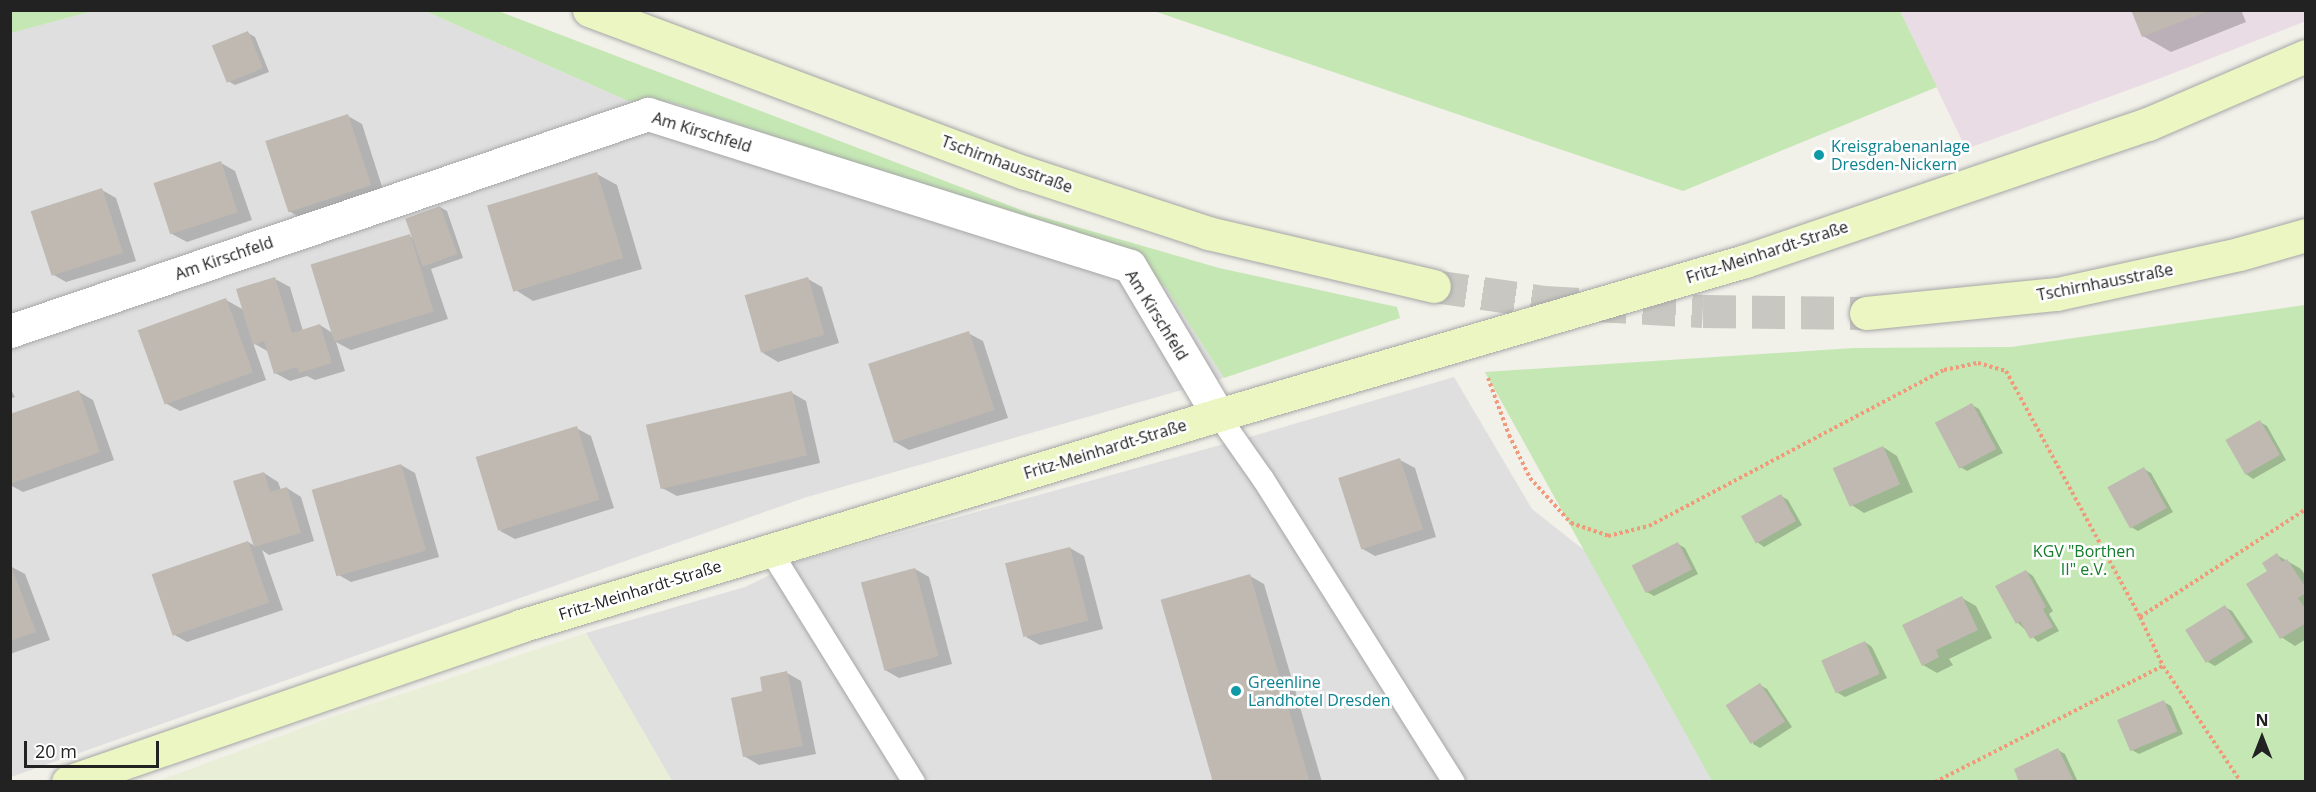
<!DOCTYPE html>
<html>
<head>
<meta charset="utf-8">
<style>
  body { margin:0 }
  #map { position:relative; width:2316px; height:792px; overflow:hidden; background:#f1f0e9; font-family:"Open Sans",sans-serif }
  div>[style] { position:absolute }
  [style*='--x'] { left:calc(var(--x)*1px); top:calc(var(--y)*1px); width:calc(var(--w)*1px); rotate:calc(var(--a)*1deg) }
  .residential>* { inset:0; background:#e0dfdf }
  .industrial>* { inset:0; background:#eadce5 }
  .farmland>* { inset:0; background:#e9eed7 }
  .grass>* { inset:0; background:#c5e7b4 }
  .shadow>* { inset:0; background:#0003 }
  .building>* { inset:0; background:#bfb9b2; transform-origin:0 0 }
  .secondary-tunnel>* { height:33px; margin-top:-16.5px; transform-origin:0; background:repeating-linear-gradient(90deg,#c8c7c1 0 33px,transparent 0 49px) }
  .path>* { height:4px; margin-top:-2px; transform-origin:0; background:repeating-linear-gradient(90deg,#f1997b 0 3px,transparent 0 6px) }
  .roads { filter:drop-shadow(0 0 2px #a6a6a6) drop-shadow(0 0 2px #a6a6a6) }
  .lane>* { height:22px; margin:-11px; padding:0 11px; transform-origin:11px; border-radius:11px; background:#fff }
  .street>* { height:33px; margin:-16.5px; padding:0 16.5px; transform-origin:16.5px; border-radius:16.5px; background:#fff }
  .secondary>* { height:33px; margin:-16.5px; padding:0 16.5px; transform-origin:16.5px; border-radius:16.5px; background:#ebf6c3 }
  .dots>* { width:16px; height:16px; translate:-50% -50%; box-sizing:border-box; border:3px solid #fff; border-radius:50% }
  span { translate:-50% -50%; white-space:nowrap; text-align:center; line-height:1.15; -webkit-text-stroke:5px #fff; paint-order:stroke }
  .street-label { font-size:16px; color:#222 }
  .culture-label { font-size:16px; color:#0d838f }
  .left { translate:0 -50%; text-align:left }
  .park-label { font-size:16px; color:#147c2d }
  .frame { position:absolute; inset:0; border:12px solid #222; pointer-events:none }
  .north { position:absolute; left:2232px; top:708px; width:60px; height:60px; -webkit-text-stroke:4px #fff; paint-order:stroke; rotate:0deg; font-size:16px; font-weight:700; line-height:24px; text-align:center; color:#222 }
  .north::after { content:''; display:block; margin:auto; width:21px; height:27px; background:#222; clip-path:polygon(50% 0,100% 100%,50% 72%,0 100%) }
  .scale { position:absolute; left:24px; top:741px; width:135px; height:27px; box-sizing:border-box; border:3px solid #222; border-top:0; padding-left:8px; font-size:18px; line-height:21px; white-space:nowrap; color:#222; -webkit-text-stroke:4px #fff; paint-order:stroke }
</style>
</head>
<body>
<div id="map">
  <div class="residential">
    <div style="clip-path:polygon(93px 11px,425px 11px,628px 101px,671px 102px,1120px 253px,1166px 288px,1224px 378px,807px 497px,11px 777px,10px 33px)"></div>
    <div style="clip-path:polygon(1454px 377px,1532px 509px,1584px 550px,1717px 781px,672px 781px,586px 633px,745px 587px,798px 561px,1246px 438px)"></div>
  </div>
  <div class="industrial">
    <div style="clip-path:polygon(2305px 10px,2306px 21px,2161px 78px,1966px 149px,1900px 11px)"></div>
  </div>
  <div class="farmland">
    <div style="clip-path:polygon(586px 633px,672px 781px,158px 781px,329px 718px)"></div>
  </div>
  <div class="grass">
    <div style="clip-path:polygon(11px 10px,93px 10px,93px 11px,11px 33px)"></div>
    <div style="clip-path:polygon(425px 11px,498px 11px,1029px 213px,1219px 268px,1397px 307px,1400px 318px,1224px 378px,1166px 288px,1120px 253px,671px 102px,628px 101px)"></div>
    <div style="clip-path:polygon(1154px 11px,1900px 11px,1937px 87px,1683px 191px)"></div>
    <div style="clip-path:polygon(2305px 305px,2305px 781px,1712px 781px,1485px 372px,1854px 348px,2011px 347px)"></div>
  </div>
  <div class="shadow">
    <div style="clip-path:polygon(2133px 10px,2241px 10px,2246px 22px,2171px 52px,2143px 36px)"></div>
    <div style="clip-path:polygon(248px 33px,255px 37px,269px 72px,235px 85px,228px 81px)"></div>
    <div style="clip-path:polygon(348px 116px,362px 124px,384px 193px,304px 220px,289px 211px)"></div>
    <div style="clip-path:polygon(221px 163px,235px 171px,252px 220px,187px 242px,172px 234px)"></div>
    <div style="clip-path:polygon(597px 174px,617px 185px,642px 269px,533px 301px,514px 289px)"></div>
    <div style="clip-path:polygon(102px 190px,116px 198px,136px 261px,66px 282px,52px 274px)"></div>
    <div style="clip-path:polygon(440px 207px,447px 211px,463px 258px,431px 269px,448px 319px,351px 350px,336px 342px,345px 371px,315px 380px,307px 376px,290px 381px,275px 373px,269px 352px,253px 343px,266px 380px,180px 411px,165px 403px,226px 300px,244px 310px,275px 279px,290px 287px,303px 331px,320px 325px,334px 334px,409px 236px,413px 238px)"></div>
    <div style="clip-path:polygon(808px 279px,822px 287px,839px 343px,778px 362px,763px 353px)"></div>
    <div style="clip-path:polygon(968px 333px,983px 341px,1008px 418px,909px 450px,895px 442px)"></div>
    <div style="clip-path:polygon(10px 388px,15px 397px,10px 399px)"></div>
    <div style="clip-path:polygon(79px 392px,93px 400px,114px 460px,23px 492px,10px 485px,10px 416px)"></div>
    <div style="clip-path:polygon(792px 393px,806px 401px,820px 463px,677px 496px,662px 488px)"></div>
    <div style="clip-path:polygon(1972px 405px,1979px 409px,2003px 453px,1967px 471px,1960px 467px)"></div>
    <div style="clip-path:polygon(2260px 422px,2267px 426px,2286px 460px,2253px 479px,2246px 474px)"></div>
    <div style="clip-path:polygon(576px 428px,591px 436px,614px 508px,515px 539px,500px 531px)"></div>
    <div style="clip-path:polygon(1883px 447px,1897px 456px,1913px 492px,1864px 513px,1850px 504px)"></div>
    <div style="clip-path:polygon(1400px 460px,1415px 468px,1436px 537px,1375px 556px,1361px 548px)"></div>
    <div style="clip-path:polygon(401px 465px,415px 473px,439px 557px,351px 582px,337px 574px)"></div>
    <div style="clip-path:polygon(2144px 469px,2151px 473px,2173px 512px,2138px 531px,2131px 527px)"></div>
    <div style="clip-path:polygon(264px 473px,278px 482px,281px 490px,287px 488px,301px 497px,314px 541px,269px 555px,262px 550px,283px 610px,187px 642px,173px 634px,248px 542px,255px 546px)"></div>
    <div style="clip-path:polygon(1781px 496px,1788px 500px,1802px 525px,1764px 547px,1757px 542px)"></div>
    <div style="clip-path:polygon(1678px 544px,1685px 548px,1698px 574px,1654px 596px,1647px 592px)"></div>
    <div style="clip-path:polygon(1070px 548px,1084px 556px,1103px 629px,1040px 645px,1026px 637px)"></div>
    <div style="clip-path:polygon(2277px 555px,2301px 569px,2306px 576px,2306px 639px,2295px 646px,2281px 637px)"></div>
    <div style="clip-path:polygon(10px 566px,25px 574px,50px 640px,10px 654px)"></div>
    <div style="clip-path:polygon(915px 569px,929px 577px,952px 664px,899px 678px,885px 670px)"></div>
    <div style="clip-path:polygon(2026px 571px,2033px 576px,2053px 611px,2049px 614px,2059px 631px,2038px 642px,2017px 622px)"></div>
    <div style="clip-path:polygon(1250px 576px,1264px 584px,1322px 782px,1216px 782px)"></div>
    <div style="clip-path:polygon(1962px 598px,1976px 606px,1992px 638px,1949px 659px,1953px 665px,1937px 673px,1923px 665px)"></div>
    <div style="clip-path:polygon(2225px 607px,2232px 611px,2253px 642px,2215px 666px,2208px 662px)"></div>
    <div style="clip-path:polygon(1865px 642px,1872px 647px,1887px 678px,1845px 697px,1838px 693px)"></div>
    <div style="clip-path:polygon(787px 673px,801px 681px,816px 754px,759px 765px,744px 756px,764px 692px)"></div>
    <div style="clip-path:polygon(1760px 685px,1767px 689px,1792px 727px,1760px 748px,1753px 744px)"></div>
    <div style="clip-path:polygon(2164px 702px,2171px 706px,2183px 734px,2139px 754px,2132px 750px)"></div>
    <div style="clip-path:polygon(2058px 750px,2065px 754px,2078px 782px,2021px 782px)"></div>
  </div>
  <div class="building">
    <div style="clip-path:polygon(2131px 10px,2209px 10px,2209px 11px,2142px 37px)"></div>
    <div style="left:248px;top:31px;width:40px;height:39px;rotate:68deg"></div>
    <div style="left:348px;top:114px;width:75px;height:87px;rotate:72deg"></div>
    <div style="left:221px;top:161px;width:54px;height:71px;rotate:72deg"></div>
    <div style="left:597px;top:172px;width:90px;height:115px;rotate:73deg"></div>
    <div style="left:102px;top:188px;width:68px;height:75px;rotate:72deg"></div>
    <div style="left:440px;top:206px;width:51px;height:37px;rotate:70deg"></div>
    <div style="left:410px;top:234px;width:81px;height:104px;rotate:73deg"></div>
    <div style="clip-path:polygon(275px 277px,292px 333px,320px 324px,332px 363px,299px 373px,297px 367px,274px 374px,264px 341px,253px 345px,236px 289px)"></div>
    <div style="left:808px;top:277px;width:60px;height:66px;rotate:74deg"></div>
    <div style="left:226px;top:298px;width:79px;height:94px;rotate:70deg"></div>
    <div style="left:969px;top:331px;width:83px;height:106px;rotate:72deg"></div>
    <div style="clip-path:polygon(79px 390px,100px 452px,10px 484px,10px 414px)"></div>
    <div style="left:792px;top:391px;width:66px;height:150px;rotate:77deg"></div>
    <div style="left:1972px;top:403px;width:52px;height:42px;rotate:62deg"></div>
    <div style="left:2260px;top:420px;width:40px;height:40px;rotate:60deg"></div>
    <div style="left:577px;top:426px;width:77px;height:106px;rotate:73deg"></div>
    <div style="left:1883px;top:446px;width:42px;height:55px;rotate:66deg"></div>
    <div style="left:1400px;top:458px;width:75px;height:65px;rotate:72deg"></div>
    <div style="left:401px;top:464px;width:90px;height:93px;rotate:74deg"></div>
    <div style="left:2144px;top:467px;width:47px;height:42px;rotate:61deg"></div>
    <div style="clip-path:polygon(264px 472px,270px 492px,287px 487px,301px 533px,254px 547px,233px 481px)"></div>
    <div style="left:1781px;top:494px;width:31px;height:46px;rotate:61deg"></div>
    <div style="left:248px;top:541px;width:65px;height:102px;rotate:71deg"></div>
    <div style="left:1678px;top:542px;width:31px;height:52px;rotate:63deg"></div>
    <div style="left:1070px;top:547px;width:76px;height:67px;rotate:76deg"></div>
    <div style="clip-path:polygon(2277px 553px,2282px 562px,2287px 559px,2306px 588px,2306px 593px,2298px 598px,2306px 610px,2306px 623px,2280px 639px,2246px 584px,2267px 571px,2262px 563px)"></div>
    <div style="clip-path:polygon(10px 563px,36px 632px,10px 641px)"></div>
    <div style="left:915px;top:568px;width:91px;height:56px;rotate:75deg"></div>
    <div style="clip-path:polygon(2026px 570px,2046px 607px,2043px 609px,2053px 627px,2030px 639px,2020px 621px,2016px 624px,1995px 586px)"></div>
    <div style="left:1250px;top:574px;width:217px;height:93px;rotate:74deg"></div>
    <div style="clip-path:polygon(1962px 596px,1978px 630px,1936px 650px,1939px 657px,1922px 666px,1902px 625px)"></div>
    <div style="left:2225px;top:605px;width:39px;height:47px;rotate:58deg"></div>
    <div style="left:1865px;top:641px;width:36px;height:48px;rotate:66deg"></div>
    <div style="clip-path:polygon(787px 671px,803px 746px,743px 757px,731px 698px,762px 691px,760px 677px)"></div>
    <div style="left:1760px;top:683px;width:46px;height:41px;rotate:57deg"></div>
    <div style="left:2164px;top:700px;width:34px;height:51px;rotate:67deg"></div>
    <div style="clip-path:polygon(2058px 748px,2074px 782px,2019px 782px,2014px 769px)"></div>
  </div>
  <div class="secondary-tunnel">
    <div style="--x:1434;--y:286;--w:112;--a:8.2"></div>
    <div style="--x:1545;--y:302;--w:158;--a:3.3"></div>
    <div style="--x:1703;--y:311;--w:163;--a:0.7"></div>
  </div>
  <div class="path">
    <div style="--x:1488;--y:378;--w:61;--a:69.8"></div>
    <div style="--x:1509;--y:435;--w:48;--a:64"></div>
    <div style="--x:1530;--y:478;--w:61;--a:47.7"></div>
    <div style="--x:1571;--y:523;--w:39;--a:19"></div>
    <div style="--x:1608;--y:536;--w:42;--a:-13.7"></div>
    <div style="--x:1649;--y:526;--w:334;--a:-27.9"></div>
    <div style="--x:1944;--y:370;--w:35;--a:-12"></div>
    <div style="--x:1978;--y:363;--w:29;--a:16"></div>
    <div style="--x:2006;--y:371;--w:280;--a:61.4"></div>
    <div style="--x:2140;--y:617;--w:54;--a:64.9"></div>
    <div style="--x:2163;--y:666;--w:140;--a:56.1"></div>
    <div style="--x:2140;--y:617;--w:198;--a:-33"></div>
    <div style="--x:1935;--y:782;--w:256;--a:-27"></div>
  </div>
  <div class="roads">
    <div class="lane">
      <div style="--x:1218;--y:415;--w:78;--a:54.9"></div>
      <div style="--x:1263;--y:479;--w:358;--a:57.8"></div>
      <div style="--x:770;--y:550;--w:273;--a:58.2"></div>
    </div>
    <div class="street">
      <div style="--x:10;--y:331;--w:674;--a:-18.78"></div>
      <div style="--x:648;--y:114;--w:505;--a:17.5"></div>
      <div style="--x:1130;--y:266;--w:173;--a:59.4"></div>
    </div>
    <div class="secondary">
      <div style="--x:589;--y:10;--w:466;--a:20.5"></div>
      <div style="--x:1026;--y:173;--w:192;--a:18.2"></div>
      <div style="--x:1208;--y:233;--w:232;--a:13.2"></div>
      <div style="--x:1866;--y:313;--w:192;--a:-5.7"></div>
      <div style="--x:2057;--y:294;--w:186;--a:-12.4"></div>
      <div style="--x:2239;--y:254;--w:70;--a:-15.8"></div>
      <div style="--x:68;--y:782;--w:478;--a:-19"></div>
      <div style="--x:520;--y:626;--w:729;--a:-16.82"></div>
      <div style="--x:1218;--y:415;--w:549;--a:-16.29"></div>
      <div style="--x:1745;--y:261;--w:426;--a:-18.8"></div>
      <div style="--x:2148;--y:124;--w:172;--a:-23.3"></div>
    </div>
  </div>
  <div class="dots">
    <div style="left:1819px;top:155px;background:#0f9aa8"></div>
    <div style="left:1236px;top:691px;background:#0f9aa8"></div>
  </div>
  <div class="street-label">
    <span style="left:702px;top:132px;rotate:17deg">Am Kirschfeld</span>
    <span style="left:1007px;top:164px;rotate:20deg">Tschirnhausstraße</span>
    <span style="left:1767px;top:252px;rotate:-18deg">Fritz-Meinhardt-Straße</span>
    <span style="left:224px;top:258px;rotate:-19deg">Am Kirschfeld</span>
    <span style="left:2105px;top:282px;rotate:-11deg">Tschirnhausstraße</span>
    <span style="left:1157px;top:315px;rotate:58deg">Am Kirschfeld</span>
    <span style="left:1105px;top:449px;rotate:-17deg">Fritz-Meinhardt-Straße</span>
    <span style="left:640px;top:590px;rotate:-17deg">Fritz-Meinhardt-Straße</span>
  </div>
  <div class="culture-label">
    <span class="left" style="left:1831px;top:155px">Kreisgrabenanlage<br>Dresden-Nickern</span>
    <span class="left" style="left:1248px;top:691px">Greenline<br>Landhotel Dresden</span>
  </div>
  <div class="park-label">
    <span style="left:2084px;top:560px">KGV "Borthen<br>II" e.V.</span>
  </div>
  <div class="frame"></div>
  <div class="north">N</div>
  <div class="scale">20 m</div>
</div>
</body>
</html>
